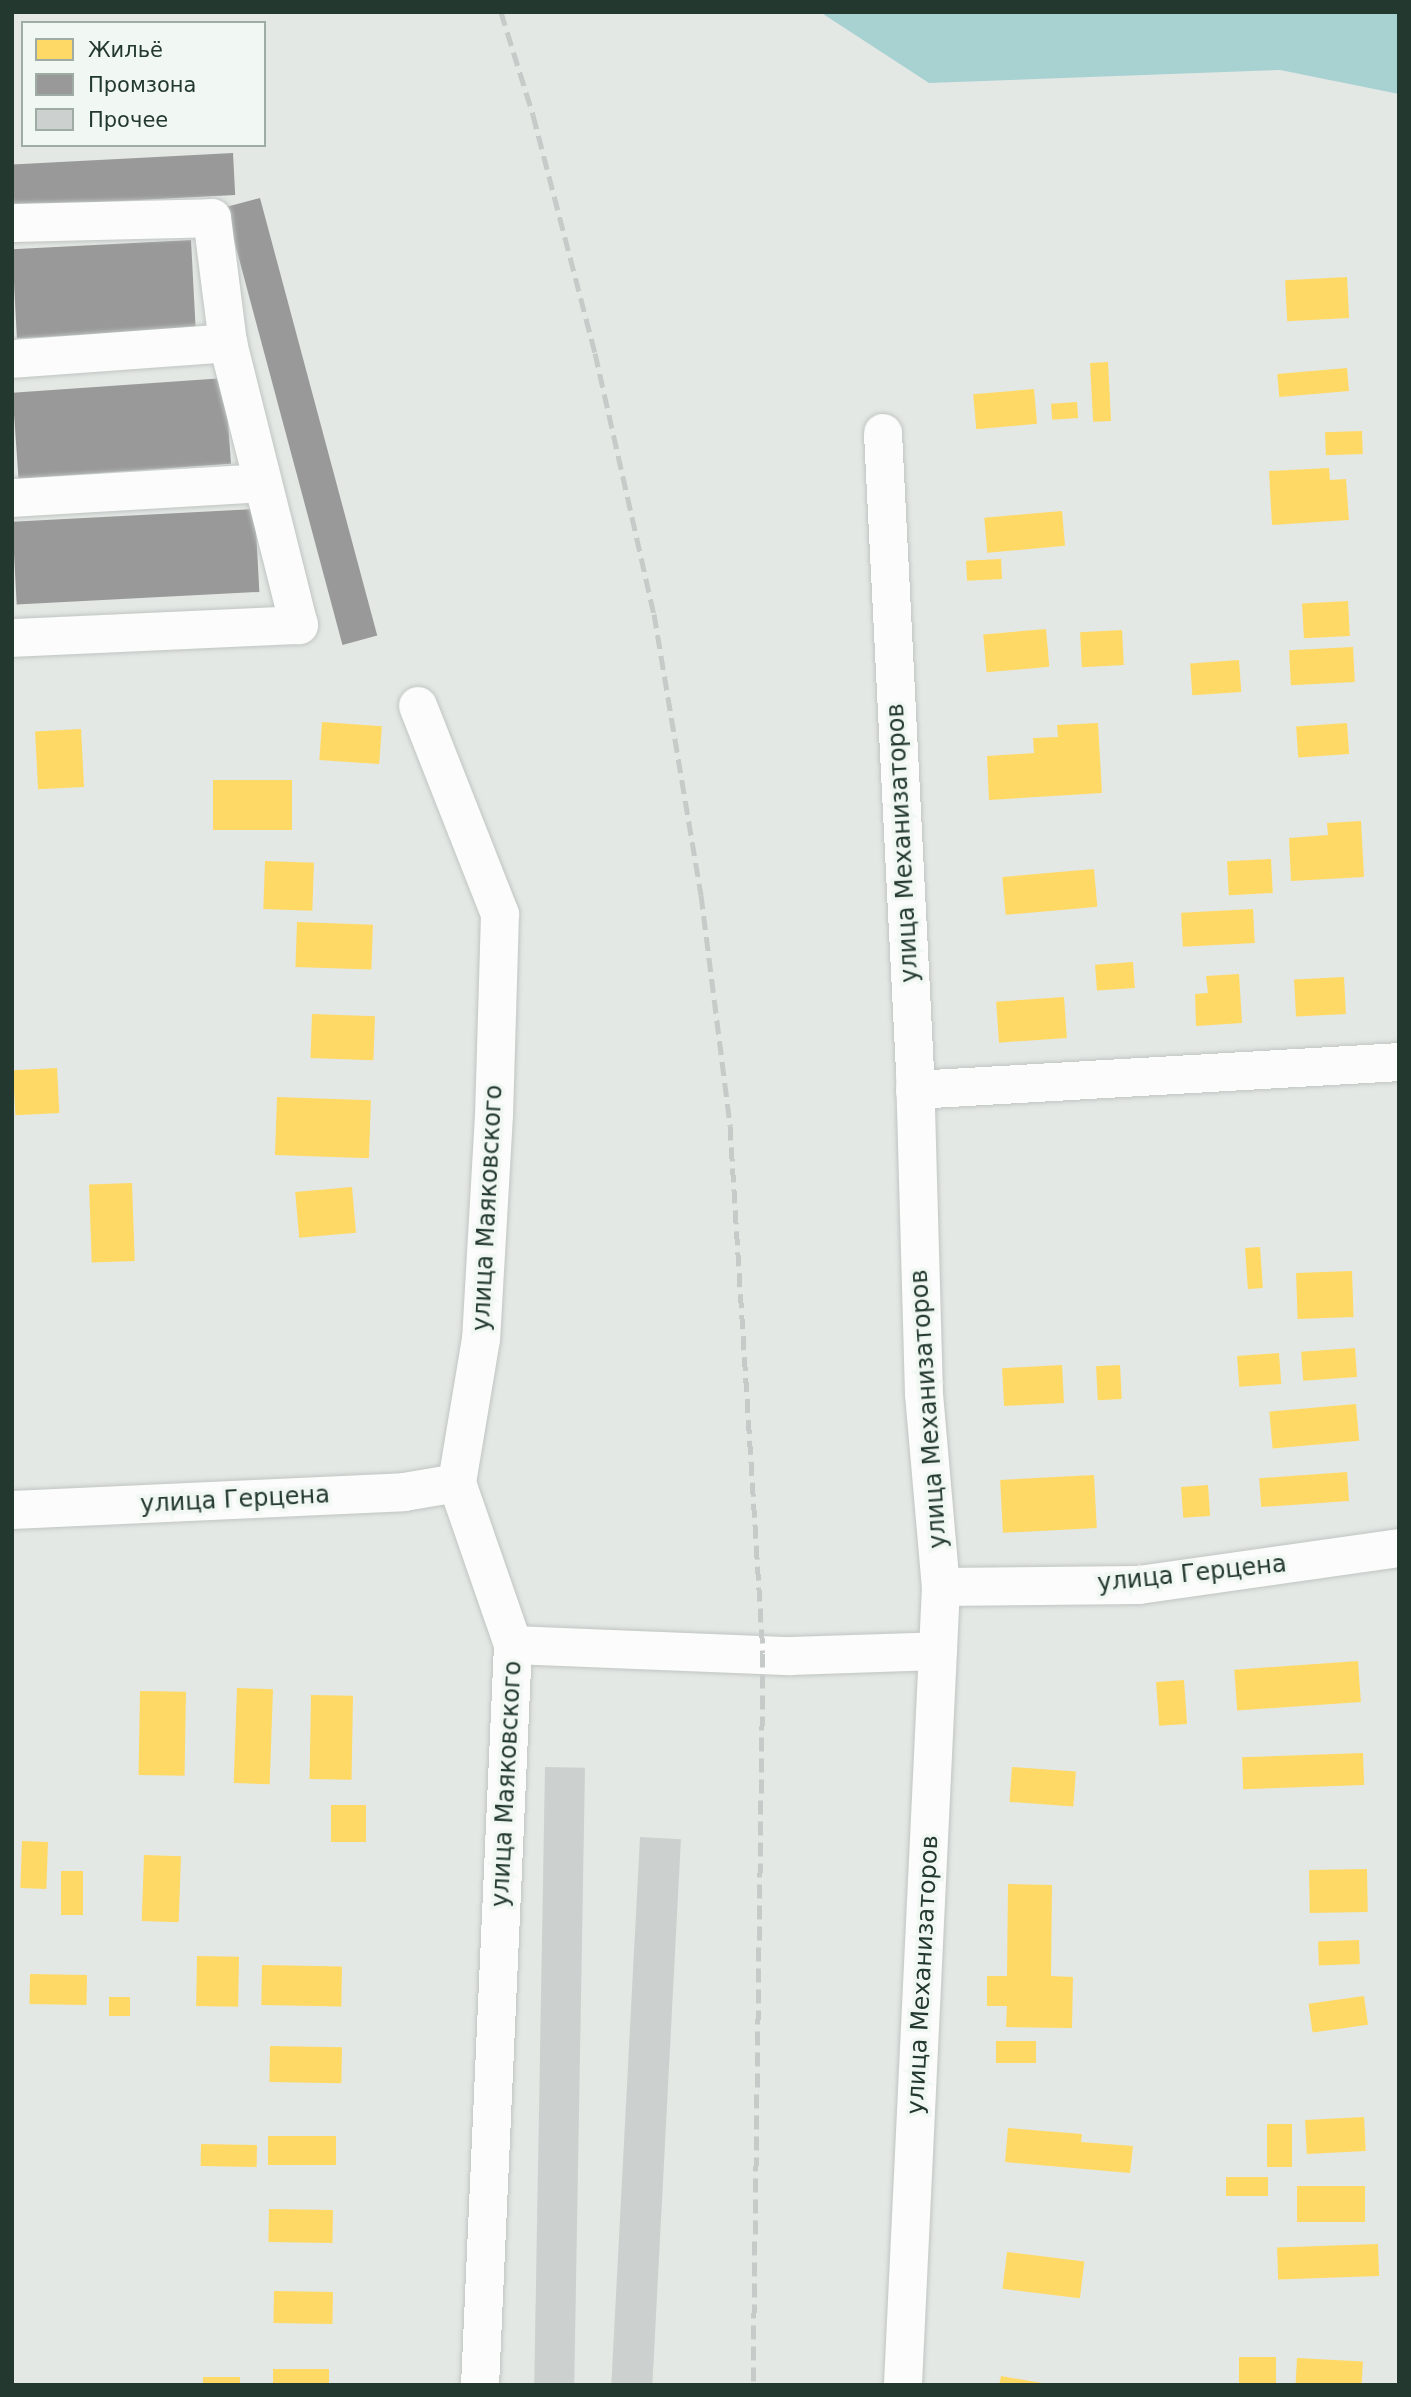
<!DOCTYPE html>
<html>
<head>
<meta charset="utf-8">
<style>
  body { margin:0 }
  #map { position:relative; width:1411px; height:2397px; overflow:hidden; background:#e3e8e5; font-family:"DejaVu Sans",sans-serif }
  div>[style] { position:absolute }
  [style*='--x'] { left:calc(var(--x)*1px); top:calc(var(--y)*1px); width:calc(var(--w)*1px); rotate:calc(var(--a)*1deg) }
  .water>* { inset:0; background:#a8d2d2 }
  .homes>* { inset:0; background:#ffd966; transform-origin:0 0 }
  .industry>* { inset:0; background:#999; transform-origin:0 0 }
  .building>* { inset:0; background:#ccd0ce; transform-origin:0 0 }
  .roads { filter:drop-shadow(0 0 2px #c0c5c2) drop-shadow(0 0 2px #c0c5c2) }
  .minor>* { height:38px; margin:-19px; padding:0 19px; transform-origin:19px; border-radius:19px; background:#fbfcfb }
  .rail>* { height:5px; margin-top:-2.5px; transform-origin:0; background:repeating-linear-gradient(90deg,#c6cac8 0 14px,transparent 0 21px) }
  span { translate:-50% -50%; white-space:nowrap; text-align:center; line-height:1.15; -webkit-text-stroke:7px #f1f7f3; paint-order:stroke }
  .street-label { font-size:24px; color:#233930 }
  .frame { position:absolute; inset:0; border:14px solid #233930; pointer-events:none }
  .legend { position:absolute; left:21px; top:21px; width:245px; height:126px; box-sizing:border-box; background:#f1f7f3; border:2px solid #9faba5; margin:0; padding:9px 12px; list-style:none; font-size:21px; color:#233930 }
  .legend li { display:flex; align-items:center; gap:14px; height:35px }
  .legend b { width:35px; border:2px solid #9faba5 }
</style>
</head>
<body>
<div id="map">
  <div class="water">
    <div style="clip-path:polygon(820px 12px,1399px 12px,1399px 94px,1280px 70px,929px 83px)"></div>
  </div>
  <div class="homes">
    <div style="left:1347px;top:277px;width:41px;height:62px;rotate:87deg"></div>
    <div style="left:1108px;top:362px;width:59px;height:18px;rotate:87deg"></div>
    <div style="left:1347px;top:368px;width:23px;height:70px;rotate:85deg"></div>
    <div style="left:1034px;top:389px;width:35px;height:61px;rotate:85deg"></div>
    <div style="left:1077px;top:402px;width:16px;height:26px;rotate:86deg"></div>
    <div style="left:1362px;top:431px;width:23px;height:37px;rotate:88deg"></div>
    <div style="clip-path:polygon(1329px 468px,1330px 480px,1346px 479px,1349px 520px,1272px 525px,1269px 471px)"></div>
    <div style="left:1062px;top:511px;width:35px;height:78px;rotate:85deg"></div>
    <div style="left:1001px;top:559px;width:20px;height:35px;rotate:87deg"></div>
    <div style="left:1348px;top:601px;width:35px;height:46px;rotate:87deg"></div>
    <div style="left:1046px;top:629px;width:38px;height:63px;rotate:85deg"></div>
    <div style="left:1122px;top:630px;width:35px;height:42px;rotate:87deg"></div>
    <div style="left:1353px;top:647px;width:35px;height:64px;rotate:87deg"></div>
    <div style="left:1239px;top:660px;width:32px;height:49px;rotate:86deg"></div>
    <div style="left:322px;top:722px;width:60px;height:38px;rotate:4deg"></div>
    <div style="clip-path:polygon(1098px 723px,1102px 793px,989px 800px,987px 756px,1034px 753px,1033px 738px,1058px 737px,1057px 725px)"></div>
    <div style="left:1347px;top:723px;width:31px;height:51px;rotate:86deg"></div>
    <div style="left:81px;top:729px;width:58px;height:46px;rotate:87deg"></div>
    <div style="left:213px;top:780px;width:79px;height:50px"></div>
    <div style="clip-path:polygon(1361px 821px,1364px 877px,1291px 881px,1289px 838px,1328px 835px,1327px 823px)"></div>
    <div style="left:1271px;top:859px;width:34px;height:44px;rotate:87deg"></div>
    <div style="left:265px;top:861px;width:49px;height:48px;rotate:2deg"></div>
    <div style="left:1094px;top:869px;width:38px;height:92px;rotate:85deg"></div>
    <div style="left:1253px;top:909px;width:34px;height:72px;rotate:87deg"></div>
    <div style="left:297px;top:922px;width:76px;height:45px;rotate:2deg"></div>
    <div style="left:1133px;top:962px;width:26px;height:38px;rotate:86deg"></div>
    <div style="clip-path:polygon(1239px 974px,1242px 1023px,1196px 1026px,1195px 994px,1208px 993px,1206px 976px)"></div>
    <div style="left:1344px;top:977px;width:37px;height:50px;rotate:87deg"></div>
    <div style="left:1064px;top:997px;width:41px;height:68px;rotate:86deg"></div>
    <div style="left:312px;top:1014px;width:63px;height:44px;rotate:2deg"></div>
    <div style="left:57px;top:1068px;width:45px;height:44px;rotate:87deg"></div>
    <div style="left:277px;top:1097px;width:94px;height:58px;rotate:2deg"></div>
    <div style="left:132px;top:1183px;width:78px;height:43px;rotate:88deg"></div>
    <div style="left:352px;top:1187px;width:46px;height:57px;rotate:85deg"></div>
    <div style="left:1260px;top:1247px;width:41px;height:15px;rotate:86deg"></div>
    <div style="left:1352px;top:1271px;width:46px;height:56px;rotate:88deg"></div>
    <div style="left:1355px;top:1348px;width:29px;height:54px;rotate:86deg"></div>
    <div style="left:1279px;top:1353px;width:31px;height:42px;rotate:86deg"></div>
    <div style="left:1062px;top:1365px;width:38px;height:60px;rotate:87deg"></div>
    <div style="left:1120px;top:1365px;width:34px;height:24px;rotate:87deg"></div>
    <div style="left:1356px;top:1404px;width:37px;height:87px;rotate:85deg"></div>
    <div style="left:1347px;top:1472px;width:29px;height:88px;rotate:86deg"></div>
    <div style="left:1094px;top:1475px;width:53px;height:94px;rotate:87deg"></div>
    <div style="left:1208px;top:1485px;width:31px;height:27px;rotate:86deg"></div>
    <div style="left:1358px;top:1661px;width:41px;height:124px;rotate:86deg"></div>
    <div style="left:1184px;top:1680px;width:44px;height:28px;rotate:86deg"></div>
    <div style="left:237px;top:1688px;width:36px;height:95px;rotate:2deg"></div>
    <div style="left:140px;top:1691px;width:46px;height:84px;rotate:1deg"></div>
    <div style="left:311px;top:1695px;width:42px;height:84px;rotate:1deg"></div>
    <div style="left:1363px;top:1753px;width:32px;height:121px;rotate:88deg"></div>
    <div style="left:1012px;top:1767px;width:64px;height:35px;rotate:4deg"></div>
    <div style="left:331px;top:1805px;width:35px;height:37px"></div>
    <div style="left:22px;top:1841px;width:26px;height:47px;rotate:2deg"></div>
    <div style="left:144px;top:1855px;width:37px;height:66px;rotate:2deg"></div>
    <div style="left:1367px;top:1869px;width:43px;height:58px;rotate:89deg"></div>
    <div style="left:61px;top:1871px;width:22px;height:44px"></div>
    <div style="clip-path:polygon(1008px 1884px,1052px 1885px,1051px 1976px,1073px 1977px,1072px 2028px,1006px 2027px,1007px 2006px,987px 2006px,987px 1976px,1007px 1976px)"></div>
    <div style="left:1359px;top:1940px;width:24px;height:41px;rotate:88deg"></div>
    <div style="left:197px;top:1956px;width:42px;height:50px;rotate:1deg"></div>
    <div style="left:262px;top:1965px;width:80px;height:40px;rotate:1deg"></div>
    <div style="left:30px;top:1974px;width:57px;height:30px;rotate:1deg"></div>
    <div style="left:1364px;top:1996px;width:29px;height:56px;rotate:82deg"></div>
    <div style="left:109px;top:1997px;width:21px;height:19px"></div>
    <div style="left:996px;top:2041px;width:40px;height:22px"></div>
    <div style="left:270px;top:2046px;width:72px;height:36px;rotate:1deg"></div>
    <div style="left:1364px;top:2117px;width:34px;height:59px;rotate:87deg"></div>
    <div style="left:1267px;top:2124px;width:25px;height:43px"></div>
    <div style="clip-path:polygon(1008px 2128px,1082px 2134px,1081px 2142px,1133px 2146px,1130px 2173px,1005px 2162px)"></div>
    <div style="left:268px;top:2136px;width:68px;height:29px"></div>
    <div style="left:201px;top:2144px;width:56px;height:22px;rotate:1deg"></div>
    <div style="left:1226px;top:2177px;width:42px;height:19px"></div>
    <div style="left:1297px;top:2186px;width:68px;height:36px"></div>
    <div style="left:269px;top:2209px;width:64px;height:33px;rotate:1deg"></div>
    <div style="left:1378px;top:2244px;width:32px;height:101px;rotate:88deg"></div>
    <div style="left:1007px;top:2252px;width:78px;height:37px;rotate:7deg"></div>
    <div style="left:274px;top:2291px;width:59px;height:32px;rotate:1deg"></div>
    <div style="left:1239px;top:2357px;width:37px;height:28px"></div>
    <div style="left:1297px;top:2358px;width:66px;height:27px;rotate:3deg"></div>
    <div style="left:273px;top:2369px;width:56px;height:16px"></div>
    <div style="clip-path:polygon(1001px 2376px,1042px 2383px,1042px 2385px,999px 2385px)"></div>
    <div style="left:203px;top:2377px;width:37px;height:8px"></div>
  </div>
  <div class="industry">
    <div style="left:233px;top:153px;width:42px;height:221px;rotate:87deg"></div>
    <div style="left:260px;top:198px;width:453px;height:36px;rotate:75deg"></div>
    <div style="left:191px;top:240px;width:89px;height:179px;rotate:87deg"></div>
    <div style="left:225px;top:378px;width:86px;height:213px;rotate:86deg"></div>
    <div style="left:255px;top:509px;width:83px;height:243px;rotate:87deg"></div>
  </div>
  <div class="building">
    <div style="left:545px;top:1767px;width:40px;height:619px;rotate:1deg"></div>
    <div style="left:640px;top:1837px;width:41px;height:548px;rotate:3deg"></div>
  </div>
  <div class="roads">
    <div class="minor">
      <div style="--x:12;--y:223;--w:200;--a:-1.4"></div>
      <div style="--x:212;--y:218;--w:126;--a:82.7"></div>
      <div style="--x:228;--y:343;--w:291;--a:75.9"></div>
      <div style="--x:299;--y:625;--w:287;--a:177.4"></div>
      <div style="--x:12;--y:359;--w:217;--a:-4.2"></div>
      <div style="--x:883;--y:433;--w:640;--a:87.13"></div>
      <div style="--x:915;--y:1072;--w:322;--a:88.4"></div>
      <div style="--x:924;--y:1394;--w:194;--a:85"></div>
      <div style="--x:941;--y:1587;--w:799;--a:92.73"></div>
      <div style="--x:12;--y:498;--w:251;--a:-3.4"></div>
      <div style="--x:418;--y:706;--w:224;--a:68.5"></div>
      <div style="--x:500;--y:914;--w:201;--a:91.7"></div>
      <div style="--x:494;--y:1115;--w:224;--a:93.3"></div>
      <div style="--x:481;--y:1339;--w:146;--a:99.5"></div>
      <div style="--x:457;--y:1483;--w:171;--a:70.9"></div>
      <div style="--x:513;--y:1645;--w:741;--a:92.55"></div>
      <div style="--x:915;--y:1090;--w:485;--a:-3.3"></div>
      <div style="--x:12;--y:1510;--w:392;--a:-2.6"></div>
      <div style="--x:404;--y:1492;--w:54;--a:-9.6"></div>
      <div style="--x:941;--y:1587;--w:198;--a:-0.6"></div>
      <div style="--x:1139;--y:1585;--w:263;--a:-8.1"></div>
      <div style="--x:513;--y:1645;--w:278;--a:2.3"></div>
      <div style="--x:791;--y:1656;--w:147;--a:-1.9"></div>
    </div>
  </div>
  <div class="rail">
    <div style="--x:501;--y:12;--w:108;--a:72.7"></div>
    <div style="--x:533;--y:115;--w:246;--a:75.4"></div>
    <div style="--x:595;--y:353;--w:268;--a:77.3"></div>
    <div style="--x:654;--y:614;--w:285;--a:80.5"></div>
    <div style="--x:701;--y:895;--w:233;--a:82.8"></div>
    <div style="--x:730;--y:1126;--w:528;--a:86.42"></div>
    <div style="--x:763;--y:1653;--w:732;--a:90.78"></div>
  </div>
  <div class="street-label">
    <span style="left:903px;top:843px;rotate:-93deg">улица Механизаторов</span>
    <span style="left:488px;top:1208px;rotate:-87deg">улица Маяковского</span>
    <span style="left:929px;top:1409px;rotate:-94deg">улица Механизаторов</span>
    <span style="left:235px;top:1500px;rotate:-3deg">улица Герцена</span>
    <span style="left:1192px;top:1574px;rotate:-6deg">улица Герцена</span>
    <span style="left:507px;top:1784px;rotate:-87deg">улица Маяковского</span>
    <span style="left:923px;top:1975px;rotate:-87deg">улица Механизаторов</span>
  </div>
  <div class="frame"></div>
  <ul class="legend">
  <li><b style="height:19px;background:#ffd966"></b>Жильё</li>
  <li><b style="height:19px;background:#999"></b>Промзона</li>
  <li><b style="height:19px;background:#ccd0ce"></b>Прочее</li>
  </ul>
</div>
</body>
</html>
